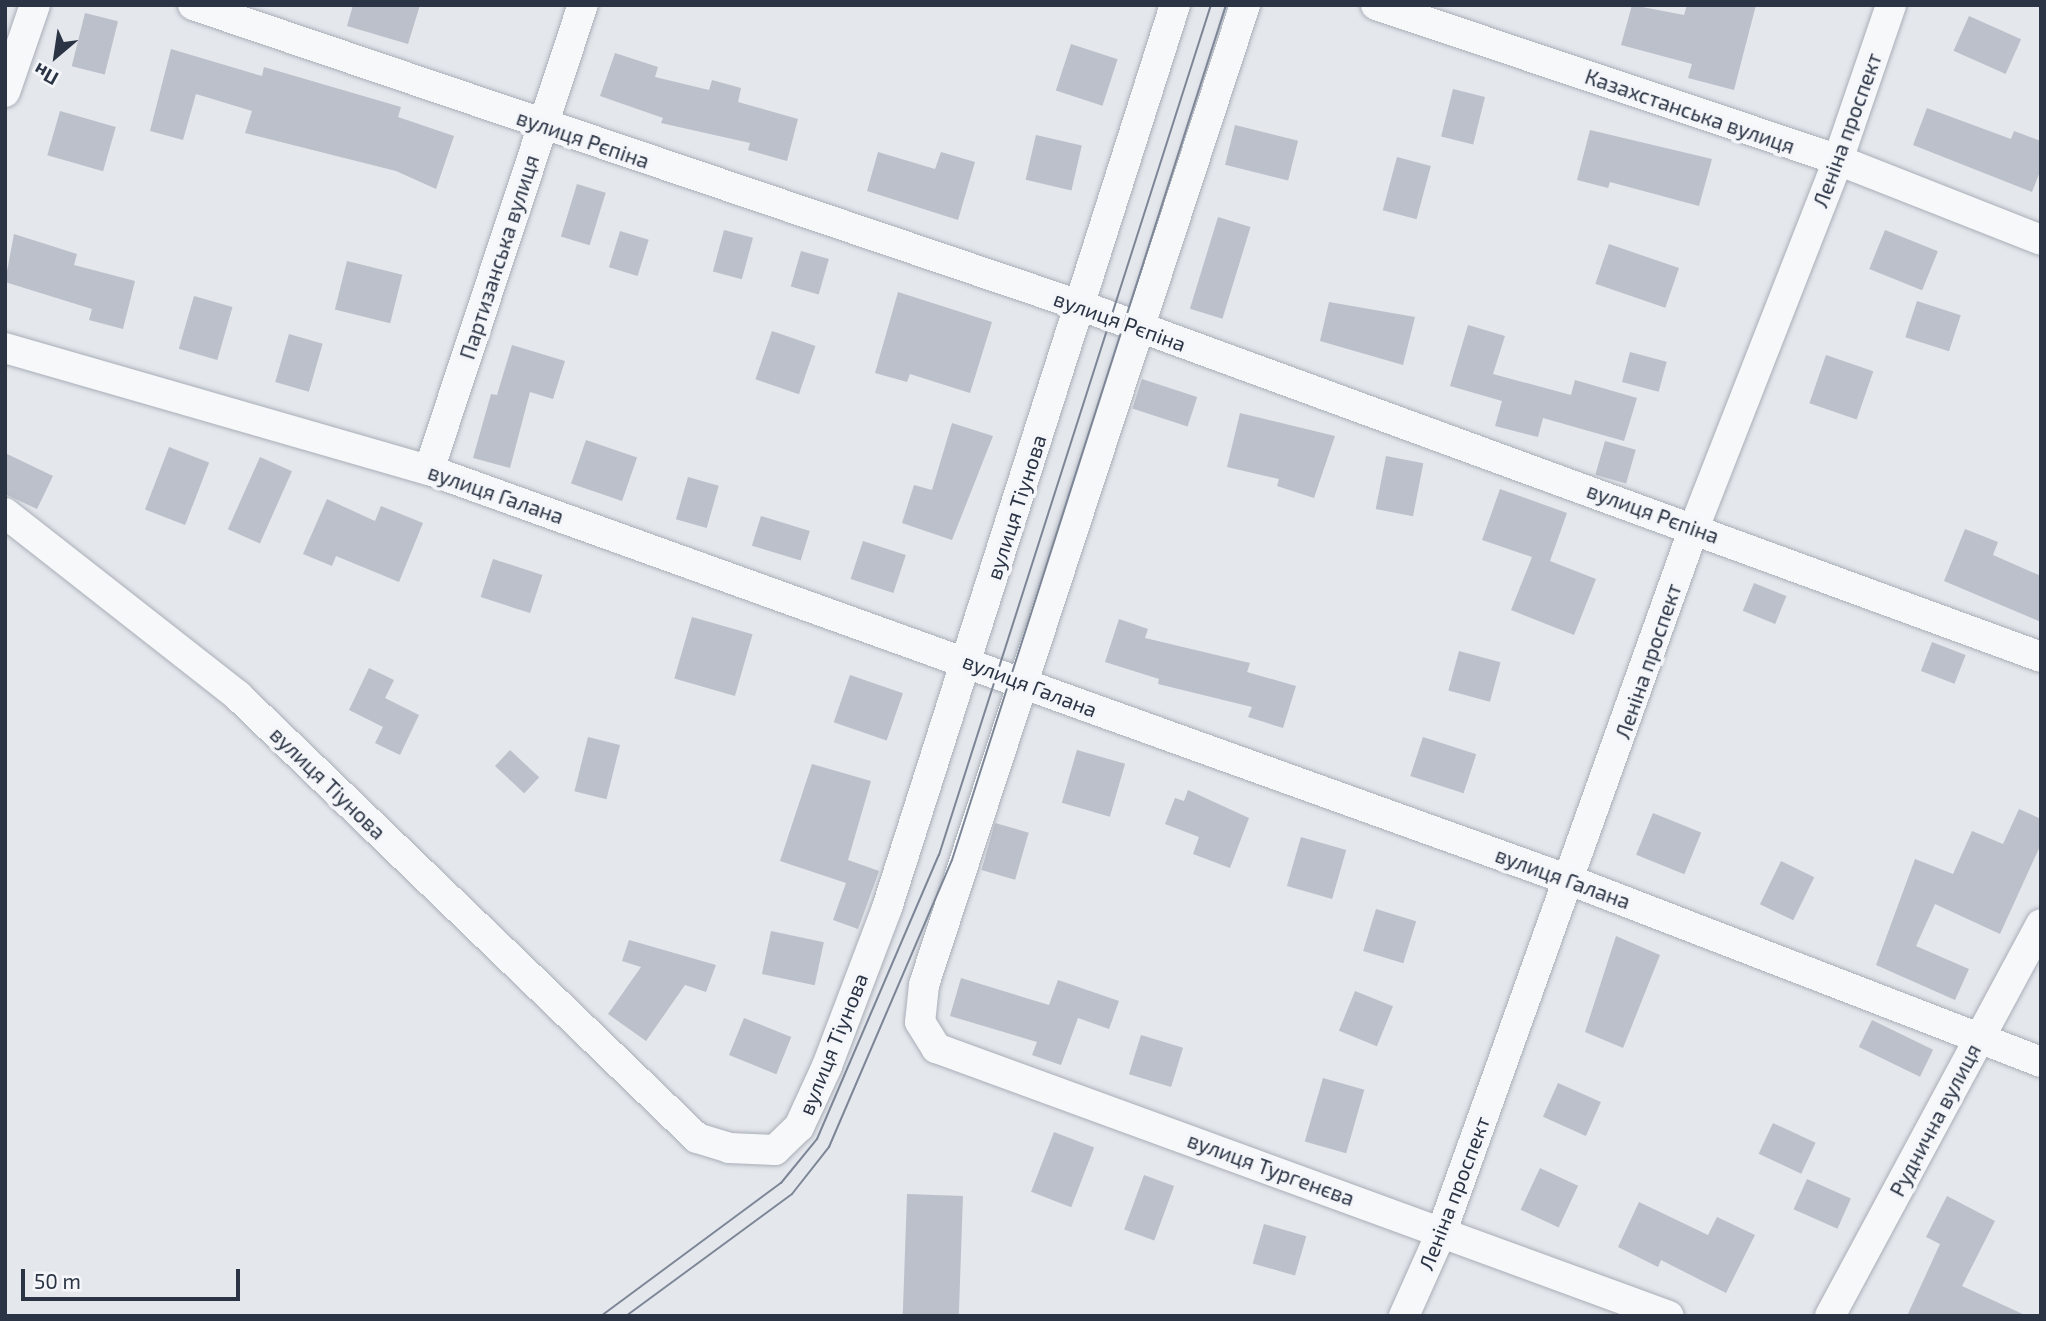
<!DOCTYPE html>
<html>
<head>
<meta charset="utf-8">
<style>
  body { margin:0 }
  #map { position:relative; width:2046px; height:1321px; overflow:hidden; background:#e4e7ec; font-family:"Exo 2",sans-serif }
  div>[style] { position:absolute }
  [style*='--x'] { left:calc(var(--x)*1px); top:calc(var(--y)*1px); width:calc(var(--w)*1px); rotate:calc(var(--a)*1deg) }
  .building>* { inset:0; background:#bbc0ca; transform-origin:0 0 }
  .roads { filter:drop-shadow(0 0 2px #a9aeb7) drop-shadow(0 0 2px #a9aeb7) }
  .minor>* { height:30px; margin:-15px; padding:0 15px; transform-origin:15px; border-radius:15px; background:#f7f8fa }
  .tram>* { height:2px; margin:-1px; padding:0 1px; transform-origin:1px; border-radius:1px; background:#7d8696 }
  span { translate:-50% -50%; white-space:nowrap; text-align:center; line-height:1.15; -webkit-text-stroke:7px #f4f6f9; paint-order:stroke }
  .street-label { font-size:21px; color:#2b3445 }
  .frame { position:absolute; inset:0; border:7px solid #2b3445; pointer-events:none }
  .north { position:absolute; left:21px; top:21px; width:70px; height:70px; -webkit-text-stroke:5px #f4f6f9; paint-order:stroke; rotate:209deg; font-size:19px; font-weight:700; line-height:28px; text-align:center; color:#2b3445 }
  .north::after { content:''; display:block; margin:auto; width:24px; height:32px; background:#2b3445; clip-path:polygon(50% 0,100% 100%,50% 72%,0 100%) }
  .scale { position:absolute; left:21px; top:1269px; width:219px; height:32px; box-sizing:border-box; border:4px solid #2b3445; border-top:0; padding-left:9px; font-size:21px; line-height:24px; white-space:nowrap; color:#2b3445; -webkit-text-stroke:5px #f4f6f9; paint-order:stroke }
</style>
</head>
<body>
<div id="map">
  <div class="building">
    <div style="clip-path:polygon(353px 5px,420px 5px,408px 44px,347px 26px)"></div>
    <div style="clip-path:polygon(1632px 5px,1684px 15px,1687px 5px,1756px 5px,1734px 90px,1688px 78px,1692px 64px,1621px 45px)"></div>
    <div style="left:85px;top:13px;width:34px;height:55px;rotate:14deg"></div>
    <div style="left:1969px;top:16px;width:57px;height:38px;rotate:24deg"></div>
    <div style="left:1071px;top:44px;width:49px;height:49px;rotate:18deg"></div>
    <div style="clip-path:polygon(171px 49px,262px 76px,264px 67px,401px 107px,398px 117px,454px 136px,436px 189px,396px 171px,245px 133px,252px 111px,196px 94px,183px 140px,150px 131px)"></div>
    <div style="clip-path:polygon(615px 53px,658px 67px,655px 77px,709px 90px,712px 80px,741px 88px,738px 102px,798px 119px,787px 161px,748px 150px,750px 143px,661px 123px,663px 118px,600px 96px)"></div>
    <div style="left:1453px;top:89px;width:33px;height:49px;rotate:14deg"></div>
    <div style="clip-path:polygon(1927px 108px,2011px 139px,2014px 131px,2041px 141px,2041px 169px,2032px 192px,1913px 145px)"></div>
    <div style="left:60px;top:111px;width:58px;height:46px;rotate:16deg"></div>
    <div style="left:1235px;top:125px;width:65px;height:41px;rotate:14deg"></div>
    <div style="clip-path:polygon(1590px 130px,1712px 159px,1699px 206px,1610px 182px,1608px 188px,1577px 180px)"></div>
    <div style="left:1036px;top:135px;width:47px;height:46px;rotate:13deg"></div>
    <div style="clip-path:polygon(878px 152px,935px 169px,941px 152px,975px 162px,958px 220px,867px 191px)"></div>
    <div style="left:1397px;top:157px;width:35px;height:55px;rotate:15deg"></div>
    <div style="left:577px;top:184px;width:30px;height:55px;rotate:17deg"></div>
    <div style="left:1218px;top:217px;width:34px;height:96px;rotate:17deg"></div>
    <div style="left:724px;top:230px;width:30px;height:43px;rotate:15deg"></div>
    <div style="left:1885px;top:230px;width:57px;height:42px;rotate:22deg"></div>
    <div style="left:620px;top:231px;width:30px;height:38px;rotate:17deg"></div>
    <div style="clip-path:polygon(14px 234px,77px 254px,74px 265px,135px 281px,123px 329px,89px 320px,92px 309px,5px 282px)"></div>
    <div style="left:1609px;top:244px;width:74px;height:42px;rotate:19deg"></div>
    <div style="left:801px;top:251px;width:29px;height:37px;rotate:16deg"></div>
    <div style="left:347px;top:261px;width:57px;height:50px;rotate:14deg"></div>
    <div style="clip-path:polygon(898px 292px,992px 322px,970px 393px,910px 374px,907px 382px,875px 373px)"></div>
    <div style="left:194px;top:296px;width:40px;height:55px;rotate:16deg"></div>
    <div style="left:1917px;top:301px;width:46px;height:38px;rotate:18deg"></div>
    <div style="clip-path:polygon(1329px 302px,1415px 317px,1403px 365px,1320px 341px)"></div>
    <div style="clip-path:polygon(1468px 325px,1505px 336px,1493px 374px,1571px 395px,1575px 380px,1637px 398px,1624px 441px,1543px 418px,1538px 437px,1495px 426px,1502px 401px,1450px 386px)"></div>
    <div style="left:772px;top:331px;width:46px;height:51px;rotate:19deg"></div>
    <div style="left:289px;top:334px;width:35px;height:50px;rotate:16deg"></div>
    <div style="clip-path:polygon(512px 345px,565px 361px,553px 399px,530px 392px,510px 468px,473px 458px,491px 394px,497px 395px)"></div>
    <div style="left:1630px;top:352px;width:38px;height:31px;rotate:15deg"></div>
    <div style="left:1826px;top:355px;width:50px;height:51px;rotate:19deg"></div>
    <div style="left:1142px;top:379px;width:58px;height:31px;rotate:18deg"></div>
    <div style="clip-path:polygon(1240px 413px,1335px 436px,1314px 498px,1277px 486px,1279px 479px,1227px 467px)"></div>
    <div style="clip-path:polygon(952px 423px,993px 436px,952px 540px,902px 523px,914px 485px,932px 490px)"></div>
    <div style="left:586px;top:440px;width:54px;height:46px;rotate:19deg"></div>
    <div style="left:1605px;top:441px;width:32px;height:35px;rotate:16deg"></div>
    <div style="left:169px;top:447px;width:43px;height:67px;rotate:21deg"></div>
    <div style="clip-path:polygon(5px 453px,53px 476px,37px 509px,5px 494px)"></div>
    <div style="left:1386px;top:456px;width:38px;height:54px;rotate:11deg"></div>
    <div style="left:260px;top:457px;width:35px;height:79px;rotate:24deg"></div>
    <div style="left:688px;top:477px;width:32px;height:44px;rotate:16deg"></div>
    <div style="clip-path:polygon(1500px 489px,1567px 513px,1550px 561px,1596px 579px,1574px 635px,1511px 610px,1532px 557px,1482px 540px)"></div>
    <div style="clip-path:polygon(327px 499px,375px 521px,381px 506px,423px 523px,399px 582px,336px 556px,332px 566px,303px 554px)"></div>
    <div style="left:761px;top:516px;width:51px;height:31px;rotate:17deg"></div>
    <div style="clip-path:polygon(1965px 529px,1998px 542px,1993px 555px,2041px 576px,2041px 622px,1944px 581px)"></div>
    <div style="left:863px;top:541px;width:45px;height:40px;rotate:18deg"></div>
    <div style="left:493px;top:559px;width:52px;height:40px;rotate:18deg"></div>
    <div style="left:1754px;top:583px;width:35px;height:30px;rotate:22deg"></div>
    <div style="left:692px;top:617px;width:63px;height:64px;rotate:16deg"></div>
    <div style="clip-path:polygon(1119px 619px,1148px 629px,1145px 638px,1250px 663px,1247px 672px,1296px 686px,1283px 728px,1248px 717px,1252px 707px,1158px 684px,1159px 679px,1105px 662px)"></div>
    <div style="left:1932px;top:642px;width:36px;height:31px;rotate:21deg"></div>
    <div style="left:1459px;top:651px;width:43px;height:41px;rotate:15deg"></div>
    <div style="clip-path:polygon(369px 668px,394px 680px,385px 698px,419px 715px,400px 755px,375px 743px,383px 727px,349px 710px)"></div>
    <div style="left:850px;top:675px;width:56px;height:50px;rotate:19deg"></div>
    <div style="left:588px;top:737px;width:33px;height:56px;rotate:14deg"></div>
    <div style="left:1423px;top:737px;width:56px;height:41px;rotate:18deg"></div>
    <div style="left:510px;top:750px;width:40px;height:22px;rotate:43deg"></div>
    <div style="left:1077px;top:750px;width:50px;height:55px;rotate:16deg"></div>
    <div style="clip-path:polygon(812px 764px,871px 781px,848px 860px,879px 871px,858px 929px,833px 920px,846px 883px,780px 861px)"></div>
    <div style="clip-path:polygon(1188px 790px,1249px 818px,1230px 868px,1193px 854px,1199px 837px,1165px 824px,1175px 798px,1184px 801px)"></div>
    <div style="clip-path:polygon(2019px 809px,2041px 819px,2041px 844px,2000px 934px,1935px 904px,1916px 946px,1969px 969px,1955px 1000px,1876px 965px,1915px 859px,1953px 874px,1972px 831px,2003px 844px)"></div>
    <div style="left:1653px;top:813px;width:52px;height:45px;rotate:22deg"></div>
    <div style="left:995px;top:823px;width:35px;height:49px;rotate:16deg"></div>
    <div style="left:1301px;top:837px;width:47px;height:51px;rotate:16deg"></div>
    <div style="left:1781px;top:861px;width:37px;height:48px;rotate:26deg"></div>
    <div style="left:1376px;top:909px;width:42px;height:44px;rotate:17deg"></div>
    <div style="left:771px;top:931px;width:54px;height:44px;rotate:12deg"></div>
    <div style="clip-path:polygon(1616px 936px,1660px 955px,1623px 1048px,1585px 1032px)"></div>
    <div style="clip-path:polygon(629px 940px,716px 965px,706px 992px,685px 985px,646px 1041px,608px 1014px,641px 967px,622px 961px)"></div>
    <div style="clip-path:polygon(961px 978px,1049px 1005px,1058px 980px,1119px 1001px,1109px 1029px,1078px 1018px,1061px 1065px,1032px 1055px,1037px 1042px,950px 1016px)"></div>
    <div style="left:1355px;top:991px;width:41px;height:43px;rotate:22deg"></div>
    <div style="left:744px;top:1018px;width:51px;height:40px;rotate:22deg"></div>
    <div style="left:1872px;top:1020px;width:68px;height:30px;rotate:26deg"></div>
    <div style="left:1141px;top:1035px;width:44px;height:41px;rotate:17deg"></div>
    <div style="left:1323px;top:1078px;width:43px;height:66px;rotate:16deg"></div>
    <div style="left:1558px;top:1083px;width:47px;height:37px;rotate:24deg"></div>
    <div style="left:1773px;top:1123px;width:47px;height:34px;rotate:25deg"></div>
    <div style="left:1054px;top:1132px;width:43px;height:64px;rotate:21deg"></div>
    <div style="left:1540px;top:1168px;width:42px;height:46px;rotate:25deg"></div>
    <div style="left:1144px;top:1175px;width:32px;height:58px;rotate:20deg"></div>
    <div style="left:1807px;top:1179px;width:48px;height:33px;rotate:24deg"></div>
    <div style="left:907px;top:1194px;width:56px;height:122px;rotate:2deg"></div>
    <div style="clip-path:polygon(1947px 1196px,1995px 1221px,1962px 1286px,2027px 1316px,1907px 1316px,1940px 1244px,1926px 1237px)"></div>
    <div style="clip-path:polygon(1639px 1202px,1708px 1235px,1717px 1217px,1755px 1235px,1726px 1293px,1661px 1260px,1658px 1267px,1618px 1247px)"></div>
    <div style="left:1264px;top:1224px;width:44px;height:41px;rotate:16deg"></div>
  </div>
  <div class="roads">
    <div class="minor">
      <div style="--x:193;--y:5;--w:939;--a:18.71"></div>
      <div style="--x:1082;--y:306;--w:1021;--a:20.1"></div>
      <div style="--x:1245;--y:5;--w:1031;--a:108.14"></div>
      <div style="--x:924;--y:985;--w:37;--a:96"></div>
      <div style="--x:920;--y:1022;--w:31;--a:58"></div>
      <div style="--x:936;--y:1048;--w:780;--a:20.08"></div>
      <div style="--x:1376;--y:5;--w:487;--a:18.5"></div>
      <div style="--x:1838;--y:160;--w:218;--a:21.5"></div>
      <div style="--x:5;--y:92;--w:92;--a:-71"></div>
      <div style="--x:5;--y:348;--w:441;--a:16.1"></div>
      <div style="--x:429;--y:470;--w:1215;--a:19.78"></div>
      <div style="--x:1572;--y:881;--w:503;--a:21.1"></div>
      <div style="--x:429;--y:470;--w:490;--a:-71.7"></div>
      <div style="--x:5;--y:513;--w:296;--a:38.1"></div>
      <div style="--x:238;--y:696;--w:637;--a:43.92"></div>
      <div style="--x:697;--y:1138;--w:34;--a:17"></div>
      <div style="--x:729;--y:1148;--w:46;--a:2.5"></div>
      <div style="--x:775;--y:1150;--w:33;--a:-44"></div>
      <div style="--x:799;--y:1127;--w:67;--a:-65.3"></div>
      <div style="--x:827;--y:1066;--w:169;--a:-69.2"></div>
      <div style="--x:887;--y:908;--w:948;--a:-72.31"></div>
      <div style="--x:1404;--y:1316;--w:93;--a:-65.9"></div>
      <div style="--x:1442;--y:1231;--w:747;--a:-70.28"></div>
      <div style="--x:1694;--y:528;--w:395;--a:-68.6"></div>
      <div style="--x:1838;--y:160;--w:164;--a:-71.1"></div>
      <div style="--x:1830;--y:1316;--w:445;--a:-61.7"></div>
    </div>
  </div>
  <div class="tram">
    <div style="--x:601;--y:1316;--w:224;--a:-36.5"></div>
    <div style="--x:781;--y:1183;--w:57;--a:-50.7"></div>
    <div style="--x:817;--y:1139;--w:309;--a:-66.8"></div>
    <div style="--x:939;--y:855;--w:892;--a:-72.26"></div>
    <div style="--x:626;--y:1316;--w:206;--a:-36.3"></div>
    <div style="--x:792;--y:1194;--w:60;--a:-51.8"></div>
    <div style="--x:829;--y:1147;--w:312;--a:-66.8"></div>
    <div style="--x:952;--y:860;--w:898;--a:-72.23"></div>
  </div>
  <div class="street-label">
    <span style="left:1690px;top:111px;rotate:19deg">Казахстанська вулиця</span>
    <span style="left:1847px;top:130px;rotate:-70deg">Леніна проспект</span>
    <span style="left:583px;top:139px;rotate:19deg">вулиця Рєпіна</span>
    <span style="left:499px;top:257px;rotate:-72deg">Партизанська вулиця</span>
    <span style="left:1120px;top:321px;rotate:20deg">вулиця Рєпіна</span>
    <span style="left:496px;top:494px;rotate:19deg">вулиця Галана</span>
    <span style="left:1016px;top:507px;rotate:-72deg">вулиця Тіунова</span>
    <span style="left:1653px;top:513px;rotate:20deg">вулиця Рєпіна</span>
    <span style="left:1648px;top:661px;rotate:-71deg">Леніна проспект</span>
    <span style="left:1030px;top:685px;rotate:21deg">вулиця Галана</span>
    <span style="left:328px;top:783px;rotate:44deg">вулиця Тіунова</span>
    <span style="left:1563px;top:878px;rotate:20deg">вулиця Галана</span>
    <span style="left:833px;top:1044px;rotate:-68deg">вулиця Тіунова</span>
    <span style="left:1935px;top:1120px;rotate:-62deg">Руднична вулиця</span>
    <span style="left:1271px;top:1169px;rotate:20deg">вулиця Тургенєва</span>
    <span style="left:1454px;top:1193px;rotate:-69deg">Леніна проспект</span>
  </div>
  <div class="frame"></div>
  <div class="north">Пн</div>
  <div class="scale">50 m</div>
</div>
</body>
</html>
